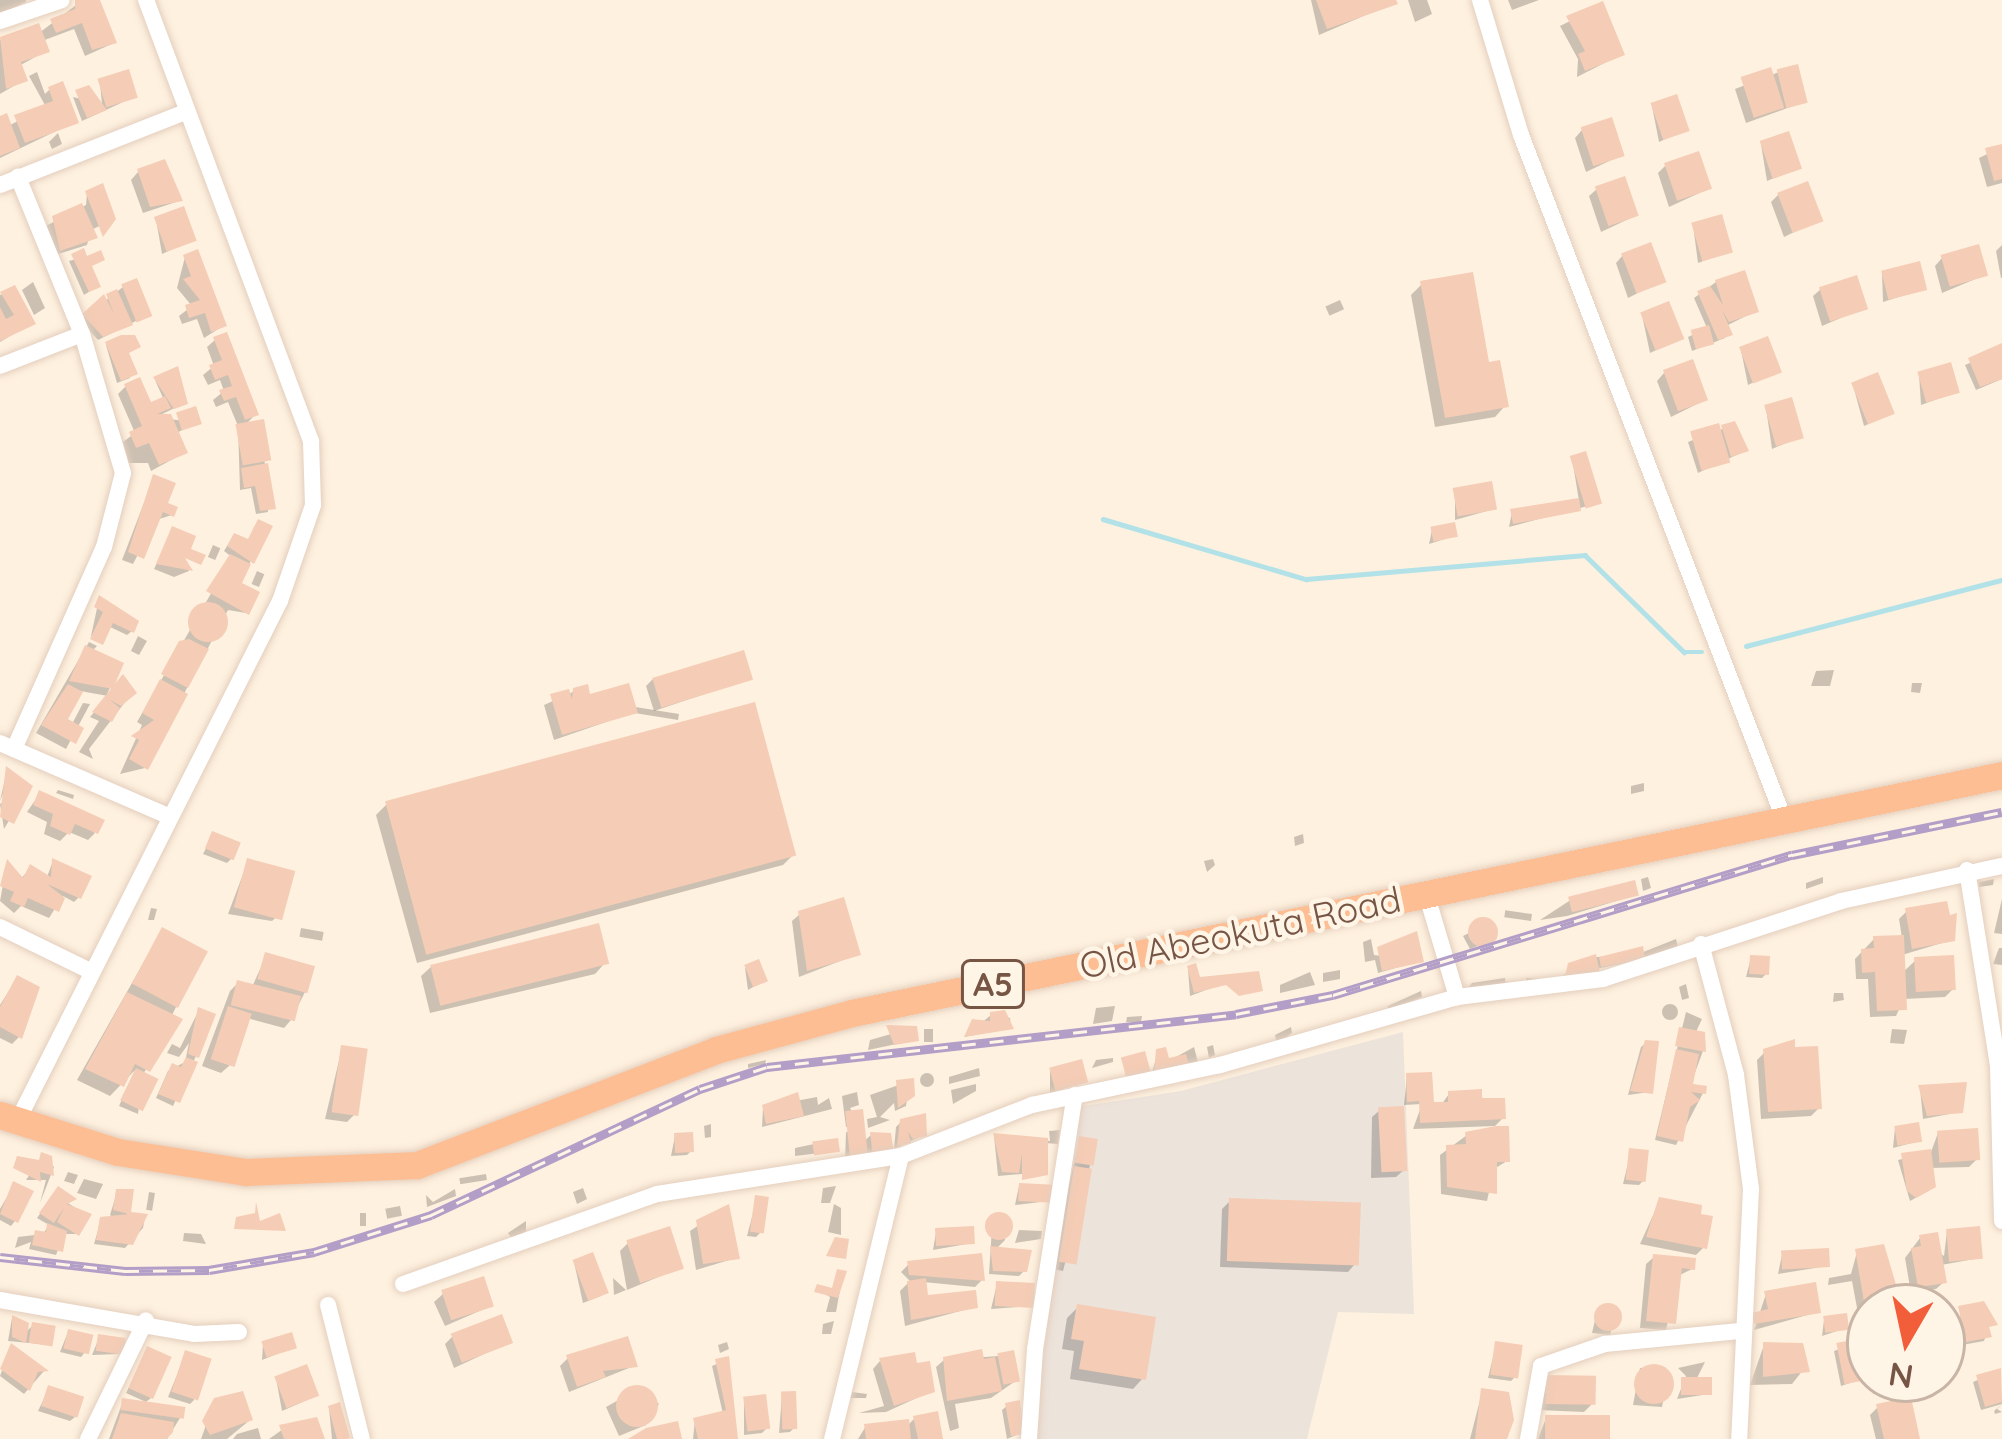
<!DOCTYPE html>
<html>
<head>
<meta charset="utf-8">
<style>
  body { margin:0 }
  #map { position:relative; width:2002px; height:1439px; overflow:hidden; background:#fef1df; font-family:Quicksand,sans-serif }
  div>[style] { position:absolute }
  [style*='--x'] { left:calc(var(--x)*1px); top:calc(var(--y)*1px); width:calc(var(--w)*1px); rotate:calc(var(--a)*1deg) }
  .industrial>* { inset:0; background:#ece3db }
  .shadow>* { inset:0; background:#0003; transform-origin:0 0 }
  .round { border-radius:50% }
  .stream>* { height:4.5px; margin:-2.25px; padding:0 2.25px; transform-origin:2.25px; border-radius:2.25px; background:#b2e2e8 }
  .building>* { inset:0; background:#f5ccb5; transform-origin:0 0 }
  .roads { filter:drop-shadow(0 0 3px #e4cebd) drop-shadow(0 0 3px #e4cebd) }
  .minor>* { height:16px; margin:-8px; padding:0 8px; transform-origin:8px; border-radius:8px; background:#fff }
  .trunk>* { height:27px; margin:-13.5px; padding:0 13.5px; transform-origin:13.5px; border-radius:13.5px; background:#febe93 }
  .rail>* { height:9px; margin-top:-4.5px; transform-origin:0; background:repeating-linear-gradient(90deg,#fff5e7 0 14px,#b39ec7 0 28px); box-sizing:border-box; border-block:3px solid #b39ec7 }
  span { translate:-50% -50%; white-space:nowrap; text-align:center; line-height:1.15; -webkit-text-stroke:9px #fff5e7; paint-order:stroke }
  .shield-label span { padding:3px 9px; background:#fff5e7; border:3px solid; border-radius:9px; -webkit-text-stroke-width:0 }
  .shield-label { font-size:33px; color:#765545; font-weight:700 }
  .street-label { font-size:36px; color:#765545 }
  .north { position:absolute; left:1846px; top:1283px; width:120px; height:120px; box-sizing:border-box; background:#fff5e7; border:3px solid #c8b5a6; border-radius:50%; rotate:189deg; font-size:33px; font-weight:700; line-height:48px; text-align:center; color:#765545 }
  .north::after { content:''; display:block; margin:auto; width:42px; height:54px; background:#f25d3a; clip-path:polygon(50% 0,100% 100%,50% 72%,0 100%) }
</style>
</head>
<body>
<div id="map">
  <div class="industrial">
    <div style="clip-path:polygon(1403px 1032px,1414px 1314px,1338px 1312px,1307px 1439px,1032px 1439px,1077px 1107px,1181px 1091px)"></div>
  </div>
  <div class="shadow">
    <div style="clip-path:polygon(0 0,26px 0,26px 2px,0 14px)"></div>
    <div style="clip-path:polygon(1311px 0,1393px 0,1394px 3px,1319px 35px)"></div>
    <div style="clip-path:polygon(1408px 0,1427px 0,1432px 14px,1415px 22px)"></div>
    <div style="clip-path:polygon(1508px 0,1539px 0,1512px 10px)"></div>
    <div style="clip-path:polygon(80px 2px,114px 43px,85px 56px,74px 29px,42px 41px,46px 51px,19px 66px,24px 80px,0 94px,0 40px,37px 26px,39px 33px)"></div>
    <div style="clip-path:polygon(1602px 5px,1622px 54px,1577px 77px,1578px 59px,1560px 26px)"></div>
    <div style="clip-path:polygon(37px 72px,45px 94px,50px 89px,75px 122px,0 158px,0 121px,8px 126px,46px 107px,29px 76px)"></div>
    <div style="clip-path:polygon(1779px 72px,1804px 102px,1746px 123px,1735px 89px)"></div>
    <div style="clip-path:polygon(100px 83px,134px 97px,82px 121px,73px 97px,102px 104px)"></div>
    <div style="clip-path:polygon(1652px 106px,1686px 130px,1659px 142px)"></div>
    <div style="clip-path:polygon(1582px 130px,1622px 155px,1586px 172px,1575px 138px)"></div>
    <div style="clip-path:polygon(58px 133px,62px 144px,52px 149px,49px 142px)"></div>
    <div style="clip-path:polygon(1761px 144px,1798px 168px,1767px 181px)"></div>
    <div style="clip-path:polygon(2002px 147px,2002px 183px,1987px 187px,1979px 158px)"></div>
    <div style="clip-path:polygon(1665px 166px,1708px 189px,1669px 207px,1658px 173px)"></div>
    <div style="clip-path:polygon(138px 172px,179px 201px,143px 213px,131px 180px)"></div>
    <div style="clip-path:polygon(1597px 189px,1635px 216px,1601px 232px,1589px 196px)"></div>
    <div style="clip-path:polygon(87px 193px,108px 222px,91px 230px,87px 245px,52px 256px,46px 226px,86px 205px)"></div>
    <div style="clip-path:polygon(1779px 194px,1819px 220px,1784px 237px,1771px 202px)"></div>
    <div style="clip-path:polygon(156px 219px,193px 240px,162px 254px)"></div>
    <div style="clip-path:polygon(1693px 225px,1730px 251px,1698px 263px)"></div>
    <div style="clip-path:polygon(2002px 245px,2002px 278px,2001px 278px,1996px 251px)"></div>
    <div style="clip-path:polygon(99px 253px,89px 267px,98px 286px,84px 295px,69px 261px)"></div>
    <div style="clip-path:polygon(1623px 255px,1662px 281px,1628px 298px,1616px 263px)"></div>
    <div style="clip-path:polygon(185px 257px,223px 326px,204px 338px,197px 319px,182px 324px,179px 316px,192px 306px,177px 288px)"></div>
    <div style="clip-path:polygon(1942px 258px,1985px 275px,1942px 293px,1935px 266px)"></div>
    <div style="clip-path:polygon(1882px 273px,1924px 289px,1883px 302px)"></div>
    <div style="clip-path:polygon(33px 282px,45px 308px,34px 315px,22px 290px)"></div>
    <div style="clip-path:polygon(1716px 282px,1756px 311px,1726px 326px,1725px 338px,1692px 351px,1688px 337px,1707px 328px,1694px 298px)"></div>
    <div style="clip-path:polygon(1422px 284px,1487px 366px,1505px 406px,1495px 417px,1435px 427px,1411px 295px)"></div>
    <div style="clip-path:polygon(123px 287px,148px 315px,98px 340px,80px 320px)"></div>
    <div style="clip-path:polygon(14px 289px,32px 323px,0 342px,0 295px)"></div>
    <div style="clip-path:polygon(1821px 289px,1864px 308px,1822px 326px,1813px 296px)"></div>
    <div style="left:1340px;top:300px;width:10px;height:16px;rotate:66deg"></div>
    <div style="clip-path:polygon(1642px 315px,1680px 339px,1650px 353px)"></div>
    <div style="clip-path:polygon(215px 340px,256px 414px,244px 426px,262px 423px,268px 512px,256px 514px,251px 488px,240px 490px,238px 426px,228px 402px,216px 407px,213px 400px,224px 391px,220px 380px,208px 385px,203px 375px,214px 366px,207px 347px)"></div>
    <div style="clip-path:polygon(106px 345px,137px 347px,126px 354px,130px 378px,117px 383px)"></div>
    <div style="clip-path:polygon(1741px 350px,1778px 371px,1748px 385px)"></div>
    <div style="clip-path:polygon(2002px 350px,2002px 379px,1976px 390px,1965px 365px)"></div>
    <div style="clip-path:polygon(1664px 373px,1705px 400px,1671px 417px,1657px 381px)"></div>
    <div style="clip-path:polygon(1919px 374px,1957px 392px,1921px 405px)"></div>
    <div style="clip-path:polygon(155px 380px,185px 403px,156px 417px,198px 423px,176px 433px,184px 453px,151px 471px,148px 463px,129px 463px,123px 442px,135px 433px,118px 394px,126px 386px,150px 406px,164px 400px)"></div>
    <div style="clip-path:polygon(1853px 385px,1892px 413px,1864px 426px)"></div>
    <div style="clip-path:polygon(1766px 408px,1800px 437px,1772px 449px)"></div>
    <div style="clip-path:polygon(1733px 425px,1745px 451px,1698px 473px,1688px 442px)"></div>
    <div style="clip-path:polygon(1572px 458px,1599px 503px,1509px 527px,1512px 512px,1579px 501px)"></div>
    <div style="clip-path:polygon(154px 477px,172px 515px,156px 520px,133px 564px,122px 560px)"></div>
    <div style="clip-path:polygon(1455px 490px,1494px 509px,1455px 520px)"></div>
    <div style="clip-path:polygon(269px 527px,238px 585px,246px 613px,228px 610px,145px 768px,120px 774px,142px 725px,137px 722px,232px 557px,224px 551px,230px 541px,247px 542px)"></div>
    <div style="clip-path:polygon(173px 530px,189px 571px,174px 577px,154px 569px)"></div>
    <div style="clip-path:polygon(1432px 530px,1454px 536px,1429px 544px)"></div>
    <div style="left:213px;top:545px;width:8px;height:13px;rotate:23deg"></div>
    <div style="left:257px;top:571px;width:8px;height:14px;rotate:23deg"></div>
    <div style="clip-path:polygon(99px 599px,132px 631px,127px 635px,108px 626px,101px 641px,91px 636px)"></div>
    <div style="clip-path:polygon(138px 636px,147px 641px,139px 655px,131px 651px)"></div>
    <div style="clip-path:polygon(89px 642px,97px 646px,92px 651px,121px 665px,107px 694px,129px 697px,89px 749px,93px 759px,79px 752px,99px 721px,90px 717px,108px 696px,80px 691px,64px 721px,72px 724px,83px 703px,90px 704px,66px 749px,36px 733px)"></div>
    <div style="clip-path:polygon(1834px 670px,1830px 686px,1811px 686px,1816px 671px)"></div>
    <div style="clip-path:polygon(654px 678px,749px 679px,654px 711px,646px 686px)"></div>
    <div style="clip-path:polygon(1912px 683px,1922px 683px,1920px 693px,1911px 692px)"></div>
    <div style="clip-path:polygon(575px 691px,588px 698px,635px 712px,554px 740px,544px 705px)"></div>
    <div style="left:679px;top:714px;width:6px;height:44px;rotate:99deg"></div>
    <div style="clip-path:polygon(7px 770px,29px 787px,4px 829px,0 804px,19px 793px,6px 787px,0 801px)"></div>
    <div style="clip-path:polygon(1644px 783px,1644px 791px,1631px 794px,1631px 786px)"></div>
    <div style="clip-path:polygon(58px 790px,74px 795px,73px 799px,56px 793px)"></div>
    <div style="clip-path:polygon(40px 793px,95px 833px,88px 840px,69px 832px,60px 841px,44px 834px,47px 822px,27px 812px)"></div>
    <div style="clip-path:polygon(387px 804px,794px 854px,783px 865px,417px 963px,376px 815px)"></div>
    <div style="clip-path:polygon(1303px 834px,1304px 843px,1295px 846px,1294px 837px)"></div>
    <div style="clip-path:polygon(213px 835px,231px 859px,227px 863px,203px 854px)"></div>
    <div style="clip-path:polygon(1213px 859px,1215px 865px,1207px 872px,1204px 861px)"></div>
    <div style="clip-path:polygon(53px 861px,79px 897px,74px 902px,63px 896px,49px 918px,21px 906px,14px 913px,0 901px,7px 863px,20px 880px,30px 868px,47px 877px)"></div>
    <div style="clip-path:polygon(248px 861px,280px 914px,272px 921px,228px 914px)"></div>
    <div style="clip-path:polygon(1648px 877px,1651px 888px,1643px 891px,1641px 879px)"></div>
    <div style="clip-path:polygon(1823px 877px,1823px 883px,1806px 889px,1806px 883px)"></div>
    <div style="clip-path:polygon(1994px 879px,1993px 885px,1979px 887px,1979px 882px)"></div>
    <div style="clip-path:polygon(1636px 895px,1567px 916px,1540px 920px,1569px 901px)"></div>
    <div style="clip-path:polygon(2002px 899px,2002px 934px,1994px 933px)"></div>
    <div style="clip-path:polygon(151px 908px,157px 909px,154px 920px,148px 920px)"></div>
    <div style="clip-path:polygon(1907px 911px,1952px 940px,1902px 955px,1902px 973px,1916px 960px,1953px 989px,1945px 997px,1904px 999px,1896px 1016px,1870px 1017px,1868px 979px,1856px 979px,1855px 959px,1874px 939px,1902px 938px,1899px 919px)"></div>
    <div style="clip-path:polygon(800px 914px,858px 954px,799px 977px,792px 921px)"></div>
    <div style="left:1532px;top:914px;width:7px;height:27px;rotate:98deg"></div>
    <div style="clip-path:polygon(1492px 921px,1497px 938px,1470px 949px,1463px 936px)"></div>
    <div style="left:301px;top:928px;width:23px;height:9px;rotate:10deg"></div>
    <div style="clip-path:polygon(162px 930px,176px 1007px,143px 1075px,138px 1114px,119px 1106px,135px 1070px,110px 1096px,77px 1080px)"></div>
    <div style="clip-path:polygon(1371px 939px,1374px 955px,1420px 961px,1378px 973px,1375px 960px,1365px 962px,1363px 942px)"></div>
    <div style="clip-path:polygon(1676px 939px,1678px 947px,1664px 955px,1591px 970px,1579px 982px,1562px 977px,1556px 983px,1526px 988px,1526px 978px,1557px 980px,1587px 958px,1641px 953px)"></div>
    <div style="clip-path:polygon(1999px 948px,2002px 948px,2002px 965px,1993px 964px)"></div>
    <div style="clip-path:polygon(266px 956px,305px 992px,291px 1020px,284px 1028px,247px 1018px,229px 1066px,221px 1073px,202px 1066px,230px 991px,238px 983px,252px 987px)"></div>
    <div style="clip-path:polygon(1751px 958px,1767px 973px,1762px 978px,1746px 977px)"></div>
    <div style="clip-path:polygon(605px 963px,595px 974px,430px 1013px,421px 976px,432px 966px)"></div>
    <div style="clip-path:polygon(745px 968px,765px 980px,748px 990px)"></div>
    <div style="clip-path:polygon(1188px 969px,1198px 981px,1222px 984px,1190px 996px)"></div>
    <div style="clip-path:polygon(1340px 970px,1340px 979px,1323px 982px,1323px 973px)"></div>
    <div style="clip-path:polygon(1310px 972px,1315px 985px,1280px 993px,1280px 985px)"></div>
    <div style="clip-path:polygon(17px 978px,19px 1037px,12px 1044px,0 1038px,0 1005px)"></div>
    <div style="clip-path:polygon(1505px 978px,1506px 986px,1468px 988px,1472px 983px)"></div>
    <div style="clip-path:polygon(1686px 984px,1689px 998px,1682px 1000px,1679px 987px)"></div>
    <div style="clip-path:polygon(1421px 991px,1422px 997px,1387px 1011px,1388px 1006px)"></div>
    <div style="clip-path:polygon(1834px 993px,1843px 993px,1844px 1000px,1833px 1002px)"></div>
    <div class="round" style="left:1662px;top:1004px;width:16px;height:16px"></div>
    <div style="clip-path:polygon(1115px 1006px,1112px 1021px,1093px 1024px,1096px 1008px)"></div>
    <div style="clip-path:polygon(199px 1010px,196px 1056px,173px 1106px,156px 1098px,168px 1071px,185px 1062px,189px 1043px,179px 1057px,167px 1053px,172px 1044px,180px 1048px)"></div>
    <div style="clip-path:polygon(1686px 1012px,1702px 1019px,1695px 1034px,1703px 1051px,1690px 1086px,1703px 1093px,1676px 1145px,1655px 1140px)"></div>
    <div style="clip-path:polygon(991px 1015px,1010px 1018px,1011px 1028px,964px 1037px)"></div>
    <div style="clip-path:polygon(1142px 1016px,1141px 1022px,1126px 1022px,1127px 1017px)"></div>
    <div style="clip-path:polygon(1291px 1027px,1292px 1033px,1277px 1044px,1275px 1035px)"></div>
    <div style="left:924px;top:1029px;width:9px;height:13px"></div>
    <div style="clip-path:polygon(1892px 1029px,1907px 1030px,1904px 1044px,1890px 1043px)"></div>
    <div style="clip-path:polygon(891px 1034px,916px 1040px,868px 1050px,870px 1040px)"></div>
    <div style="clip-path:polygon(1646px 1043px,1650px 1092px,1628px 1095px,1641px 1047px)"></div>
    <div style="clip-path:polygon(1213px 1045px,1215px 1055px,1209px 1058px,1207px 1047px)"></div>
    <div style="clip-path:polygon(1194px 1047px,1199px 1066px,1151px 1076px,1158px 1052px,1167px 1062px)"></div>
    <div style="clip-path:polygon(342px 1048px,355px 1114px,347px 1122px,325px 1119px)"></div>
    <div style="clip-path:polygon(1765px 1052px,1819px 1108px,1811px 1116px,1761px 1119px,1757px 1060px)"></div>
    <div style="clip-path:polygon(1113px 1058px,1113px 1062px,1092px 1068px,1096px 1060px)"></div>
    <div style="clip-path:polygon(766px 1060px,765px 1064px,748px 1068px,748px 1064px)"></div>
    <div style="clip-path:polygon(979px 1068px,980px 1076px,949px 1084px,949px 1077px)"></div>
    <div style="clip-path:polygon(1050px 1071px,1085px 1081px,1050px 1093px)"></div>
    <div class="round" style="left:920px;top:1073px;width:14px;height:14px"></div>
    <div style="clip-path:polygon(1407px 1076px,1424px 1106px,1441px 1105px,1449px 1094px,1502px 1100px,1503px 1118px,1495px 1126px,1413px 1129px,1422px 1104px,1404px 1105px)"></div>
    <div style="clip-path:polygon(910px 1081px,906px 1106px,895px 1111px,894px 1103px,880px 1117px,890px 1120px,868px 1128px,867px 1119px,877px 1117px,870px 1095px)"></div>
    <div style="clip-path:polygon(976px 1084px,976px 1091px,953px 1104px,951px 1090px)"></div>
    <div style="clip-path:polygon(1920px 1088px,1960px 1112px,1923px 1119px)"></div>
    <div style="clip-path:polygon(857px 1092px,859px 1105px,850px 1108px,859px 1125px,846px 1127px,842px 1096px)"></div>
    <div style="clip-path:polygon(817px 1097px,818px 1105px,829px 1098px,832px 1109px,762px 1127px,763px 1107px)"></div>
    <div style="clip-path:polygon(1380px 1110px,1404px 1170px,1396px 1177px,1371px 1178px,1372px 1117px)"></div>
    <div style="clip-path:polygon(901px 1122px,924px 1135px,894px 1149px,896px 1127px)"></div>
    <div style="clip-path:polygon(711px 1124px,711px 1137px,705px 1138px,704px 1126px)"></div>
    <div style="clip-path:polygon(1895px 1128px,1919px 1141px,1893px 1148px)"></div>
    <div style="clip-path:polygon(1060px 1130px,1058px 1144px,1045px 1143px,1045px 1172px,998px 1176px,994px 1136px,1050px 1141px,1049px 1131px)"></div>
    <div style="clip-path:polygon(846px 1132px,862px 1135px,863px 1142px,871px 1135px,886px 1157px,869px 1160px,868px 1152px,845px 1162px)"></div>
    <div style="clip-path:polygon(1938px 1133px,1977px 1159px,1969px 1167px,1930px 1168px,1928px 1191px,1910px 1201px,1898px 1160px,1931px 1152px)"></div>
    <div style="clip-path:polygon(1467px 1135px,1507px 1161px,1494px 1169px,1487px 1201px,1441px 1194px,1440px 1155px)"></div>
    <div style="clip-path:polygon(675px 1136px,691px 1151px,687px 1155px,671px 1156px)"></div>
    <div style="clip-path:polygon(1080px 1139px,1090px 1165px,1063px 1271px,1049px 1268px)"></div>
    <div style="clip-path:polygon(814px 1144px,837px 1151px,795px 1156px,795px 1148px)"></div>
    <div style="clip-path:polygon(1631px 1151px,1643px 1181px,1639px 1185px,1623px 1184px)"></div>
    <div style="clip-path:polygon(42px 1156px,54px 1167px,40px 1203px,46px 1180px,26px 1180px)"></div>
    <div style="clip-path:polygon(68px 1172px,78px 1175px,74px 1184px,64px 1181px)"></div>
    <div style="left:486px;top:1174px;width:6px;height:27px;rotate:81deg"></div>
    <div style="clip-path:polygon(84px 1179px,103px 1184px,96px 1199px,77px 1193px)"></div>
    <div style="clip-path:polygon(14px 1185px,15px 1221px,11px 1226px,0 1220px,0 1209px)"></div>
    <div style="clip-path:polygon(836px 1186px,830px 1203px,821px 1203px,823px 1188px)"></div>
    <div style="clip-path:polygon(1019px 1186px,1050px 1187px,1049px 1201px,1015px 1205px)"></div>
    <div style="clip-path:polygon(583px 1188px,587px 1199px,577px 1204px,573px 1192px)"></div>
    <div style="clip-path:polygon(455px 1189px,456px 1196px,427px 1207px,426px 1195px,433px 1202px)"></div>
    <div style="clip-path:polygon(117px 1192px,131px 1192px,127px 1214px,145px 1217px,143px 1228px,125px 1248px,94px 1244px,101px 1220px,118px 1221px,110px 1215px)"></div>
    <div style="left:149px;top:1192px;width:6px;height:18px;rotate:9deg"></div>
    <div style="clip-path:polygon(54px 1194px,88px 1216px,76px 1234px,64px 1234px,56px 1255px,29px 1249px,31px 1242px,15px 1248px,18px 1237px,43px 1234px,49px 1225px,37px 1218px)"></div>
    <div style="clip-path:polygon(757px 1198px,760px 1233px,756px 1237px,747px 1236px)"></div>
    <div style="clip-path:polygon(1660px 1200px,1704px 1247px,1696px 1255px,1640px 1244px)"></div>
    <div style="clip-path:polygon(1230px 1201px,1355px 1264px,1348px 1272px,1220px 1267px,1222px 1209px)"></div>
    <div style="clip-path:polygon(834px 1204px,841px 1208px,841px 1235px,828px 1232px)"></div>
    <div style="left:400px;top:1206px;width:10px;height:15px;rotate:79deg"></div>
    <div style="clip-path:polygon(726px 1207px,736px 1258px,696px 1270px,690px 1231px)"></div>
    <div style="left:360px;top:1213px;width:6px;height:13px"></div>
    <div style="clip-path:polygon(993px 1213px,1006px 1214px,1005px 1240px,996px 1249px,1024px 1271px,1019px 1276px,989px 1274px)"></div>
    <div style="clip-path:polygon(526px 1221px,526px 1231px,513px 1240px,508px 1233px)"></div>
    <div style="clip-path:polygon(1019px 1230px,1042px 1231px,1041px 1239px,1015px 1243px)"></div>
    <div style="clip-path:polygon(1947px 1231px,1980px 1258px,1941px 1265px,1944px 1282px,1936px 1289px,1911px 1293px,1905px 1258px,1920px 1238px,1944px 1256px)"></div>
    <div style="clip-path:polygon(936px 1232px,972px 1243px,933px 1250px)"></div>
    <div style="clip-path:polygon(184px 1233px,201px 1234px,206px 1244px,183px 1241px)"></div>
    <div style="clip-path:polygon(628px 1243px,680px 1268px,627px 1290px,620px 1251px)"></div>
    <div style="clip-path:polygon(1857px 1252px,1890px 1297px,1882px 1304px,1857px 1308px,1852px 1281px,1828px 1285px,1829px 1278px,1851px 1274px)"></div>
    <div style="clip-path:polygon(1782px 1255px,1827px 1266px,1778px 1274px)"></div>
    <div style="clip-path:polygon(1654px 1257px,1692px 1269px,1678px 1276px,1666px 1330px,1640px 1328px,1646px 1264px)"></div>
    <div style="clip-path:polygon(574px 1262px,605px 1292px,601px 1296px,583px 1303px)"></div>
    <div style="clip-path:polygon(909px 1264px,982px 1280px,975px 1287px,923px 1282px,925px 1298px,975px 1307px,905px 1326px,900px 1291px,910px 1281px,901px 1272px)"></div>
    <div style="clip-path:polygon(843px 1274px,836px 1312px,826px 1312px,830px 1297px,816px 1289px,832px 1291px)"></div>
    <div style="clip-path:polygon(613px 1278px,626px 1290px,614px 1295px)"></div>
    <div style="clip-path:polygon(997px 1284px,1031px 1306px,991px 1309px)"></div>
    <div style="clip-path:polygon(444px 1293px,491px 1306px,445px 1326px,434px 1302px)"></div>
    <div style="clip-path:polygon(1766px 1294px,1818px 1312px,1754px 1330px)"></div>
    <div style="clip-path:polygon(1078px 1307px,1143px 1378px,1133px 1389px,1070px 1379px,1074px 1351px,1062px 1349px,1067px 1318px)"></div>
    <div style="clip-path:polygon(1598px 1307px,1617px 1308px,1610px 1335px,1592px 1333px)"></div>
    <div style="clip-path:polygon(1943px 1308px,1952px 1344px,1942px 1350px,1942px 1308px)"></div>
    <div style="clip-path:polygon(1960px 1309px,1992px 1318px,1984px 1341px,1962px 1345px)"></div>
    <div style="clip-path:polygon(1870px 1316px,1870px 1357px,1858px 1360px,1862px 1379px,1841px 1386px,1834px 1351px,1859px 1342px,1855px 1326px)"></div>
    <div style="clip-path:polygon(12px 1318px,24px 1334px,33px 1325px,50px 1345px,8px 1341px)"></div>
    <div style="clip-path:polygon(1824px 1320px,1846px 1328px,1822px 1336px)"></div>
    <div style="clip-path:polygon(834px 1321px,831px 1334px,822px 1334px,823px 1324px)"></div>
    <div style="clip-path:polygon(68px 1332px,85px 1352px,81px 1357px,60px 1352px)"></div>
    <div style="clip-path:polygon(453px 1336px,510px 1342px,454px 1368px,445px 1344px)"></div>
    <div style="clip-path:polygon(99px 1338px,121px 1354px,92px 1355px)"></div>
    <div style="clip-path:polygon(727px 1342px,729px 1349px,720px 1353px,718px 1345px)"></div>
    <div style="clip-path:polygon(263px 1344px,294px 1347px,262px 1360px)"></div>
    <div style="clip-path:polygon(1496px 1345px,1516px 1376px,1511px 1381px,1488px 1378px)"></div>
    <div style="clip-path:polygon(1764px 1345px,1807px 1365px,1792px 1384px,1750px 1385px)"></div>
    <div style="clip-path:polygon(11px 1347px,44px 1371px,24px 1394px,0 1376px)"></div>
    <div style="clip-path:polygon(148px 1349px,151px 1398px,146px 1402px,126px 1393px)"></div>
    <div style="clip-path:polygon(186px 1353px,194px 1400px,190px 1404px,168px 1397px)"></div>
    <div style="clip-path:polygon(998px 1356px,1017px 1380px,991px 1398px,955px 1404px,959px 1428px,950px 1431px,936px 1367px,944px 1360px)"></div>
    <div style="clip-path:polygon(568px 1358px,634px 1366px,569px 1392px,560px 1366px)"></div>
    <div style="clip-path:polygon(726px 1360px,734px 1439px,693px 1439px,695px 1420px,723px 1414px,712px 1366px)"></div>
    <div style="clip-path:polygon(880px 1361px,932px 1391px,886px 1412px,859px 1413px,884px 1406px,873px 1369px)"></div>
    <div style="clip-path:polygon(1705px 1362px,1696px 1380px,1709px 1394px,1677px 1399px,1686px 1376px,1678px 1368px)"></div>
    <div style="clip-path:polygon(1640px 1368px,1669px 1371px,1662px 1407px,1633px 1405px)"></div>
    <div style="clip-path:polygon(1999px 1371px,2002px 1404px,1997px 1409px,2002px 1412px,1995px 1414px,1994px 1411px,2002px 1404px,1981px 1410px,1973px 1382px)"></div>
    <div style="clip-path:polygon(276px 1378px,316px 1396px,282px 1411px)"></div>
    <div style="clip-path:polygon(1547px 1378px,1592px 1404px,1584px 1412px,1538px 1410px)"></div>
    <div style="clip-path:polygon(1876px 1379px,1885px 1390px,1873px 1394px)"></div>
    <div style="clip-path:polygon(49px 1388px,75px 1417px,70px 1421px,38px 1411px)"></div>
    <div style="clip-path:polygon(640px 1388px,659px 1404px,646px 1425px,619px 1436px,606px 1407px)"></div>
    <div style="clip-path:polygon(852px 1392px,867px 1394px,866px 1398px,850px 1398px)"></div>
    <div style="clip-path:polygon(1482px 1392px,1506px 1439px,1470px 1439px)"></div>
    <div style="clip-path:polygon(782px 1395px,794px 1428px,790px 1432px,779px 1433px)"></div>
    <div style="clip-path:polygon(744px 1400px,767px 1428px,762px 1433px,744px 1435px)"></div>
    <div style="clip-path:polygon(123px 1401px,180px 1418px,167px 1439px,109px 1439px)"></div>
    <div style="clip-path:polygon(214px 1403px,250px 1420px,227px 1439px,201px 1439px)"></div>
    <div style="clip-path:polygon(1007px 1406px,1021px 1433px,1007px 1439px,1002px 1410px)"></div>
    <div style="clip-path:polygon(1878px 1407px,1917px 1439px,1876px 1439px,1870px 1415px)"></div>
    <div style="clip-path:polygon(329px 1408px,345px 1439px,332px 1439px)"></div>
    <div style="clip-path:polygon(915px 1418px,940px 1439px,858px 1439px,866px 1426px,907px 1426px)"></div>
    <div style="clip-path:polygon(1546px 1418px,1607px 1439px,1538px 1439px)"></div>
    <div style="clip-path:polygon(286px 1427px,322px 1439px,269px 1439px)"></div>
    <div style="clip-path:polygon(258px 1428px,261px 1439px,233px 1439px,237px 1434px)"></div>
  </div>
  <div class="stream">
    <div style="--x:1103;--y:519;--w:212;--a:16.5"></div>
    <div style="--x:1306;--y:579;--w:280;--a:-4.9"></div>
    <div style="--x:1585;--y:555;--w:139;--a:44.4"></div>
    <div style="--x:1684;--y:652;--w:18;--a:0"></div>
    <div style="--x:1746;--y:646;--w:264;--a:-14.5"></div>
  </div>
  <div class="building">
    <div style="clip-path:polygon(75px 0,100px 0,117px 43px,92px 50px,82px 23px,56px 33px,50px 19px,75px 9px)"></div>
    <div style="clip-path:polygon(1316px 0,1396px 0,1398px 4px,1327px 29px)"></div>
    <div style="clip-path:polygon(1603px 1px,1625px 55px,1585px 71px,1578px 54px,1585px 51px,1566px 16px)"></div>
    <div style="clip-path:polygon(39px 23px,50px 52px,21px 62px,28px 81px,6px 89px,0 37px)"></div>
    <div style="left:1798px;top:64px;width:40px;height:22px;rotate:76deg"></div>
    <div style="left:1771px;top:67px;width:43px;height:32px;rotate:72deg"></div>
    <div style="left:129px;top:69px;width:30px;height:33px;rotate:73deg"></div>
    <div style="clip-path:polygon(63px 81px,79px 123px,25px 143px,14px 115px,53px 101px,48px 87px)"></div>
    <div style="clip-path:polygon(89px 85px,107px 110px,87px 118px,75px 90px)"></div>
    <div style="left:1677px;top:94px;width:39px;height:28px;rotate:71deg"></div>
    <div style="clip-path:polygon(7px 113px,20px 148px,0 156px,0 116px)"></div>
    <div style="left:1612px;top:117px;width:41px;height:33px;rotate:72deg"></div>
    <div style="left:1789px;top:131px;width:40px;height:31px;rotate:71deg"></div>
    <div style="clip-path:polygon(2002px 144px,2002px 179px,1994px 181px,1985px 148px)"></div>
    <div style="left:1699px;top:151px;width:40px;height:37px;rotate:71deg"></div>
    <div style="clip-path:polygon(165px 159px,183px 201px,150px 207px,137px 169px)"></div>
    <div style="left:1625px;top:176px;width:42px;height:32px;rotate:71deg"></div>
    <div style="left:1808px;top:181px;width:43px;height:33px;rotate:69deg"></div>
    <div style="clip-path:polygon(103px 183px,116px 219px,103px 237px,85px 191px)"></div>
    <div style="clip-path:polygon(82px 203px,98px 238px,60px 251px,52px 216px)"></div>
    <div style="left:184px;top:206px;width:37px;height:32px;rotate:70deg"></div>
    <div style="left:1722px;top:214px;width:40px;height:32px;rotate:74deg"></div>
    <div style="left:1651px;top:242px;width:43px;height:32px;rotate:69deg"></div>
    <div style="left:1979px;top:244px;width:33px;height:40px;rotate:74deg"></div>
    <div style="clip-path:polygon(84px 248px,87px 256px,101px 250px,105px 260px,92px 266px,101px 287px,89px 292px,71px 254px)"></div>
    <div style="clip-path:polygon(198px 249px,227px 326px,211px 332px,205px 313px,189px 318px,185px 305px,200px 300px,183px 279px,191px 276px,183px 255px)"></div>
    <div style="left:1920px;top:261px;width:30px;height:40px;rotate:76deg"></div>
    <div style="clip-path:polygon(1745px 270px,1759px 312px,1729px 322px,1722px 310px,1733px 335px,1718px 340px,1697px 291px,1710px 286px,1723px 305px,1715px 280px)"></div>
    <div style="clip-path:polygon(1473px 272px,1489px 362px,1500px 360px,1509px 407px,1445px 418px,1420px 281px)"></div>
    <div style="left:1857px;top:275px;width:36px;height:40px;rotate:72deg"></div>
    <div style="left:137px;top:278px;width:41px;height:17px;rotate:68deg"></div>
    <div style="clip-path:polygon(15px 285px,36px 324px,0 341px,0 307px,6px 319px,14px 315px,0 292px)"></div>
    <div style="clip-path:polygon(117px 289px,133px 325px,103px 337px,82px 314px,104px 294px,114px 314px,106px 294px)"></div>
    <div style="left:1669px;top:301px;width:41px;height:31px;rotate:68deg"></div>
    <div style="left:1709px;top:325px;width:20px;height:19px;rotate:75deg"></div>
    <div style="clip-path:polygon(227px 332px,259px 415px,245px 420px,236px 397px,224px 401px,219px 390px,232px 386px,228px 375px,215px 380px,209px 365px,222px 360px,213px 337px)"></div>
    <div style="clip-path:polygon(121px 335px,135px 335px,141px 347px,129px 353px,138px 374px,121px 381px,105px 342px)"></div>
    <div style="left:1768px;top:336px;width:39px;height:31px;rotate:69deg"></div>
    <div style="clip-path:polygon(2002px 343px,2002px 379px,1980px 387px,1968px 358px)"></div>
    <div style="left:1693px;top:359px;width:44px;height:32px;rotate:70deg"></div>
    <div style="left:1951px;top:362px;width:32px;height:35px;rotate:74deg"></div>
    <div style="clip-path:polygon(178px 366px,188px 404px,174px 409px,153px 377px)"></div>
    <div style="left:1878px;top:372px;width:45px;height:29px;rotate:68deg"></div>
    <div style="clip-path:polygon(140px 377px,151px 402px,165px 396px,171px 408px,157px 414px,171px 414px,188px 453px,159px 465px,149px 443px,136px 448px,129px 432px,142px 426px,124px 384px)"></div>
    <div style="left:1792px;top:397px;width:43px;height:29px;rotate:74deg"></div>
    <div style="left:196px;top:406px;width:19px;height:21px;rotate:72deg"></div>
    <div style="left:264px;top:419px;width:42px;height:29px;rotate:80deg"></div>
    <div style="clip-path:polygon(1735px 421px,1749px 451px,1731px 457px,1721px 425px)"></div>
    <div style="left:1719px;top:423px;width:41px;height:30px;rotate:74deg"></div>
    <div style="left:1586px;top:451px;width:55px;height:17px;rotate:73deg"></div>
    <div style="clip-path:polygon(268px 463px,276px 509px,260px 511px,255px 486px,244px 488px,241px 468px)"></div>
    <div style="clip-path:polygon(153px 474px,176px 483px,168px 503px,178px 507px,174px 517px,163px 512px,144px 559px,128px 552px)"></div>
    <div style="left:1492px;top:481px;width:29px;height:40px;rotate:80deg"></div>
    <div style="clip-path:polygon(1579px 498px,1581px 511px,1513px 524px,1510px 509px)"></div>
    <div style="clip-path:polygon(258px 519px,273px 526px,254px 564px,227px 546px,234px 533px,248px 539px)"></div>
    <div style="left:1455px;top:522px;width:15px;height:25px;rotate:79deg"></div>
    <div style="clip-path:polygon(172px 526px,196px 536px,191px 549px,206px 555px,201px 565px,185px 558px,193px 571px,156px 564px)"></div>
    <div style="clip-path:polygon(230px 554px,251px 564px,242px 583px,260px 592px,249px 615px,206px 591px)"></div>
    <div style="clip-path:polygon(99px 595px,139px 621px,134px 633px,113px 623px,103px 645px,90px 639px,103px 612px,94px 607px)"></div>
    <div class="round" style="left:188px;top:602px;width:40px;height:40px"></div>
    <div style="clip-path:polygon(189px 639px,209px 649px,188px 688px,161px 674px,179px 641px)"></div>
    <div style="clip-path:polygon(85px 645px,124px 663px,113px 689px,69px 681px)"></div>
    <div style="left:744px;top:650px;width:31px;height:96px;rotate:73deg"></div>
    <div style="clip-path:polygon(123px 674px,137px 693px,121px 706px,110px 700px,120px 708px,112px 722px,92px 712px)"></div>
    <div style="clip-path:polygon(160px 679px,188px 694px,148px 770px,129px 759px,139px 740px,131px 736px,154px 720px,142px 713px)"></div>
    <div style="clip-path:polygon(629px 683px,638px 713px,562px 735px,550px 694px,569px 689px,572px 699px,573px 688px,588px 684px,590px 694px)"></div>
    <div style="clip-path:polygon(68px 684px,83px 692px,68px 719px,84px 728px,76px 744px,41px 725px)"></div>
    <div style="left:755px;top:702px;width:159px;height:383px;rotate:75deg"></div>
    <div style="clip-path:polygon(6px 766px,33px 786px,14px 824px,0 817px)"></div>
    <div style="clip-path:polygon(39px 790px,105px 820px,98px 834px,75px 824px,70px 835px,50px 826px,53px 814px,33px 805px)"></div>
    <div style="left:212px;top:831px;width:31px;height:19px;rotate:22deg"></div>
    <div style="clip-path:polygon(52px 858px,92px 876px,81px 899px,47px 884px,65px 898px,59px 912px,28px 898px,24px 907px,10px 901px,14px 892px,0 886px,7px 859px,23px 878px,30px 864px,51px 877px)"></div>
    <div style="left:247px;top:858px;width:50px;height:51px;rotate:15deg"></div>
    <div style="left:1635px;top:880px;width:16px;height:69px;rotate:76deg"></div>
    <div style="clip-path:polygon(844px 897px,861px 955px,807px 971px,798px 911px)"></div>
    <div style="clip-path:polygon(1947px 901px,1950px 915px,1957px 913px,1955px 941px,1912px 949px,1905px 908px)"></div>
    <div class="round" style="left:1468px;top:917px;width:30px;height:30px"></div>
    <div style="left:599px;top:923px;width:42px;height:174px;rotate:76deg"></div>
    <div style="left:162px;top:927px;width:52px;height:64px;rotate:28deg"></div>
    <div style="clip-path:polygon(1417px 931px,1424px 962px,1382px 971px,1377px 947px)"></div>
    <div style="clip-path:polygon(1904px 935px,1907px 1010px,1877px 1011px,1875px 972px,1862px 973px,1861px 949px,1874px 948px,1873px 936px)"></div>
    <div style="clip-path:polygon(1643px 946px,1645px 959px,1601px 967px,1599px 957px)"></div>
    <div style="left:265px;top:952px;width:52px;height:28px;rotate:16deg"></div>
    <div style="clip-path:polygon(1596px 954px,1600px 973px,1564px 982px,1568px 963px)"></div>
    <div style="left:1750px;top:955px;width:20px;height:19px;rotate:3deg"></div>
    <div style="left:1954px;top:955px;width:35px;height:40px;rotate:87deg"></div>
    <div style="left:759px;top:959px;width:24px;height:16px;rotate:68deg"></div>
    <div style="clip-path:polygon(1196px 963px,1200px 977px,1259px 971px,1263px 991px,1239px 996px,1226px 985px,1194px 993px,1187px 966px)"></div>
    <div style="clip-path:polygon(17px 975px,40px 987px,22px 1039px,0 1027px,0 1007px)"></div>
    <div style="left:237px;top:980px;width:66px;height:26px;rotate:14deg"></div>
    <div style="clip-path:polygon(127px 992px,183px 1019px,150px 1072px,135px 1064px,124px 1087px,85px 1069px)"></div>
    <div style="left:228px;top:1006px;width:25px;height:56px;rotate:18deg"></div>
    <div style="clip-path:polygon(198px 1007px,216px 1014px,199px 1058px,188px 1054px)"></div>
    <div style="clip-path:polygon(1005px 1010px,1014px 1029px,964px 1037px,972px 1019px,990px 1021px,990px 1012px)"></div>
    <div style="clip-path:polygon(886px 1025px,917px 1026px,919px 1041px,894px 1045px)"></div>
    <div style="clip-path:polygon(1679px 1027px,1705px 1032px,1706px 1052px,1675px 1046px)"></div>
    <div style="clip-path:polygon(1795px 1039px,1795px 1047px,1818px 1046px,1822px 1109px,1768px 1112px,1763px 1049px)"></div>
    <div style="clip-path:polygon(1645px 1040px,1659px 1041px,1653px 1094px,1630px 1091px)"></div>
    <div style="left:341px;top:1045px;width:27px;height:68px;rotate:8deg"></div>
    <div style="clip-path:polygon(1166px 1047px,1169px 1058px,1186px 1054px,1190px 1069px,1154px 1074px,1156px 1049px)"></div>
    <div style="clip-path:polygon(1676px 1049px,1699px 1054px,1693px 1084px,1707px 1086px,1706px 1094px,1691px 1092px,1700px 1100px,1690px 1107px,1683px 1142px,1657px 1136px)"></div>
    <div style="left:1145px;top:1051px;width:27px;height:25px;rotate:75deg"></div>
    <div style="clip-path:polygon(186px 1057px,198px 1062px,180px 1103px,158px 1094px,172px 1063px,181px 1067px)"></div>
    <div style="left:1082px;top:1059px;width:24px;height:34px;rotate:75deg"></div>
    <div style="left:136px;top:1068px;width:25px;height:36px;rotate:26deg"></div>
    <div style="clip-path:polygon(1432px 1072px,1434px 1102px,1448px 1102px,1448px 1091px,1482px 1089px,1482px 1098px,1505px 1098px,1506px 1119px,1420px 1123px,1419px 1101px,1407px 1102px,1406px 1073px)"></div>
    <div style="clip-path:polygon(914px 1078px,915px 1096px,898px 1108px,896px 1080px)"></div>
    <div style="clip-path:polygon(1967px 1082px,1963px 1113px,1927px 1116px,1918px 1085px)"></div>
    <div style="clip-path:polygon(798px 1092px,804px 1116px,766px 1124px,762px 1105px)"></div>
    <div style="left:1404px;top:1106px;width:65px;height:26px;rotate:87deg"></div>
    <div style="left:863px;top:1109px;width:48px;height:18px;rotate:84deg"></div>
    <div style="clip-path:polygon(926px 1113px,927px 1136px,913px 1139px,908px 1132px,911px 1143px,897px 1146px,900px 1119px)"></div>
    <div style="left:1919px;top:1122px;width:20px;height:25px;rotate:81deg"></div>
    <div style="clip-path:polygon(1496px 1126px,1509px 1126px,1510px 1162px,1497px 1162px,1497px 1194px,1447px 1187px,1446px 1145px,1466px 1144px,1465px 1132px)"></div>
    <div style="left:1978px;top:1128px;width:32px;height:41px;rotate:86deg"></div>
    <div style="left:693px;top:1132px;width:20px;height:19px;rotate:87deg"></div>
    <div style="clip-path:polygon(870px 1132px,891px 1133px,894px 1154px,873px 1157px)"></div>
    <div style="clip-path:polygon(993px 1133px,1048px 1138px,1048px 1175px,1022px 1180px,1022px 1154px,1019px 1173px,1002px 1172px)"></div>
    <div style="left:1079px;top:1136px;width:19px;height:27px;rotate:9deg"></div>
    <div style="left:838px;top:1138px;width:14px;height:26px;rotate:82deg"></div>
    <div style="left:1629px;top:1148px;width:20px;height:32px;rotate:6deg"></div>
    <div style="clip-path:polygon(1931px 1149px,1936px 1187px,1916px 1198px,1907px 1191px,1901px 1153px)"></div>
    <div style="clip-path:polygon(41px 1152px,52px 1156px,54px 1176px,40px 1172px,41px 1182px,13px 1168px,17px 1156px,39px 1160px)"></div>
    <div style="left:1074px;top:1166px;width:18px;height:97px;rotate:9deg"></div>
    <div style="clip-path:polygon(13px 1181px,34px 1191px,18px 1223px,0 1214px)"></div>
    <div style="left:1019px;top:1183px;width:34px;height:18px;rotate:3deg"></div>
    <div style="clip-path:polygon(58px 1186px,77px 1199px,67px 1204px,92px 1214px,79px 1236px,57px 1222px,64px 1208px,54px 1223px,39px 1213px)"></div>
    <div style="clip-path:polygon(116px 1189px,134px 1189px,131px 1212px,148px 1214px,133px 1245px,96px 1240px,100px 1217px,129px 1214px,113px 1210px)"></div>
    <div style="left:755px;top:1195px;width:14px;height:37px;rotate:8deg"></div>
    <div style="clip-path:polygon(1659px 1197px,1702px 1205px,1701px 1214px,1713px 1216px,1707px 1249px,1646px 1237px)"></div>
    <div style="left:1229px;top:1198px;width:132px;height:63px;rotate:2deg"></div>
    <div style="clip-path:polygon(256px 1202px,260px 1221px,280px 1213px,286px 1231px,234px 1229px,236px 1217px,255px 1213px)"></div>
    <div style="clip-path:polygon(729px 1204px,740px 1259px,703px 1264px,696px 1220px)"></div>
    <div class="round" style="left:985px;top:1212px;width:28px;height:28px"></div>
    <div style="clip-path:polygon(47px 1223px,67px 1231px,63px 1252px,32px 1245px,35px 1230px,46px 1232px)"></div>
    <div style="left:670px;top:1226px;width:45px;height:46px;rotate:72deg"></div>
    <div style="left:974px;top:1226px;width:18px;height:39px;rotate:87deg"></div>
    <div style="left:1980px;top:1226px;width:33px;height:34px;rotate:85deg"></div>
    <div style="clip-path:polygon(1938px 1232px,1947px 1283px,1918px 1287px,1911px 1248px,1921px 1246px,1919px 1235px)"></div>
    <div style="clip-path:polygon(835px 1237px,849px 1239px,846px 1259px,826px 1256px)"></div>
    <div style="clip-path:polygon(1884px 1244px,1897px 1288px,1893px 1298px,1864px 1302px,1855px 1249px)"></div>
    <div style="clip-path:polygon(990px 1246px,1032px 1250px,1027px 1272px,993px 1271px)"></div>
    <div style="left:1829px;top:1248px;width:19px;height:48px;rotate:87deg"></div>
    <div style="left:593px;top:1252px;width:44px;height:22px;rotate:69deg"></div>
    <div style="clip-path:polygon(982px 1253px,985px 1281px,909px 1275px,907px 1261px)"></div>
    <div style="clip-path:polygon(1653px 1254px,1696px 1258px,1695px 1270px,1682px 1268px,1676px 1324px,1646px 1321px)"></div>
    <div style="clip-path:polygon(837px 1269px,847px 1271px,838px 1298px,814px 1292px,817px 1284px,832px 1288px)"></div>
    <div style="left:484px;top:1276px;width:32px;height:45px;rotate:72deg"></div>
    <div style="clip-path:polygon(926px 1278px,928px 1295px,976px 1290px,978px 1308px,911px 1320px,907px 1281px)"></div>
    <div style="left:996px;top:1281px;width:39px;height:25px;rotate:3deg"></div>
    <div style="clip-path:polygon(1816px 1282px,1821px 1313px,1754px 1324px,1752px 1313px,1768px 1309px,1764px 1291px)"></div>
    <div style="clip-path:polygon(1984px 1301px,1998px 1325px,1989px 1327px,1992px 1337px,1966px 1342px,1958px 1306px)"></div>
    <div class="round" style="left:1594px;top:1303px;width:28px;height:28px"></div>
    <div style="clip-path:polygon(1077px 1304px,1156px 1317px,1146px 1380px,1079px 1369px,1084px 1341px,1071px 1339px)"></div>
    <div style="left:1847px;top:1313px;width:17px;height:24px;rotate:83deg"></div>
    <div style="left:502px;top:1314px;width:31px;height:55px;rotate:69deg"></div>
    <div style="clip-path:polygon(12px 1315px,29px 1323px,26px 1343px,12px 1337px)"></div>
    <div style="left:32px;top:1322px;width:24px;height:21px;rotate:9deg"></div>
    <div style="left:68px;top:1329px;width:26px;height:20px;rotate:13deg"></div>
    <div style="left:292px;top:1332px;width:17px;height:32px;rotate:73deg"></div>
    <div style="left:98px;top:1334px;width:28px;height:17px;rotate:8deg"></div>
    <div style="clip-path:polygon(628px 1336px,638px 1367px,603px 1371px,606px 1377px,577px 1387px,566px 1355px)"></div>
    <div style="left:1857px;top:1339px;width:42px;height:21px;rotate:79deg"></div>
    <div style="left:1495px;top:1341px;width:28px;height:34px;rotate:8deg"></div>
    <div style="clip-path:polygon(1763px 1342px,1803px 1343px,1810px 1372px,1763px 1377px)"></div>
    <div style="clip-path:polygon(11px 1343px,49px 1371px,38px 1372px,30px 1391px,0 1369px)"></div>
    <div style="left:147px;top:1346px;width:27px;height:46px;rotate:24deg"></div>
    <div style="clip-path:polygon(982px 1349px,984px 1359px,995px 1357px,1002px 1391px,947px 1401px,943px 1357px)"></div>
    <div style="left:185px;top:1350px;width:28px;height:44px;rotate:18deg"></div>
    <div style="left:1014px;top:1350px;width:32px;height:17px;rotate:79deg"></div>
    <div style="clip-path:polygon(915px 1352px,917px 1363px,930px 1361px,935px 1392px,894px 1406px,879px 1358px)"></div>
    <div style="clip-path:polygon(729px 1356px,738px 1439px,698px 1439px,693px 1418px,726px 1410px,715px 1359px)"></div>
    <div class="round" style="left:1634px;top:1364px;width:40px;height:40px"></div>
    <div style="left:307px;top:1364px;width:34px;height:35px;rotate:69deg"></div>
    <div style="clip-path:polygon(2001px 1368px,2002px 1402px,1985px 1407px,1976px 1375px)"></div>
    <div style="left:1546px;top:1375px;width:50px;height:29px;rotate:1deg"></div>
    <div style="left:1681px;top:1377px;width:31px;height:18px"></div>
    <div class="round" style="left:616px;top:1385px;width:42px;height:42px"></div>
    <div style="left:48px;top:1385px;width:38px;height:22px;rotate:18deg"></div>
    <div style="clip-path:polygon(1481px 1388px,1509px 1392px,1514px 1420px,1507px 1439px,1475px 1439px)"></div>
    <div style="clip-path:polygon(243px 1391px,253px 1420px,210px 1435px,202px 1421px,214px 1398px)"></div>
    <div style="left:796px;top:1391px;width:38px;height:15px;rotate:88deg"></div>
    <div style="left:766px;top:1394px;width:35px;height:23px;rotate:83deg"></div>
    <div style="clip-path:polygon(1911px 1397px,1920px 1439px,1884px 1439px,1876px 1404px)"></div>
    <div style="left:122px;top:1398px;width:64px;height:12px;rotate:8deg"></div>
    <div style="clip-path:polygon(1020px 1400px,1024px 1434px,1011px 1436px,1005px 1403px)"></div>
    <div style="clip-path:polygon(340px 1402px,350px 1438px,346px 1439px,337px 1439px,328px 1406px)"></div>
    <div style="clip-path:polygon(938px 1411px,943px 1439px,918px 1439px,913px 1416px)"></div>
    <div style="clip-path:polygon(121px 1413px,174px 1422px,173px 1432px,167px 1439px,112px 1439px)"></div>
    <div style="left:1545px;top:1415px;width:65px;height:24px"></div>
    <div style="clip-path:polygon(317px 1417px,325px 1439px,284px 1439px,279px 1425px)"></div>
    <div style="clip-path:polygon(909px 1419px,911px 1439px,866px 1439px,864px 1424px)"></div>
    <div style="clip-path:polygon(678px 1421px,682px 1439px,628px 1439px,646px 1428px)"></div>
  </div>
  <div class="roads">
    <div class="minor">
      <div style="--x:1480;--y:0;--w:141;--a:73.1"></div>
      <div style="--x:1521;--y:135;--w:733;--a:68.97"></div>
      <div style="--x:0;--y:21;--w:65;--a:-18.7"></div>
      <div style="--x:0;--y:185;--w:199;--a:-21.5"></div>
      <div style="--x:0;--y:366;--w:88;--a:-21.3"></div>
      <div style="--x:0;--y:743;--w:183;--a:23.5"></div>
      <div style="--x:14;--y:749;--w:221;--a:-66"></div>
      <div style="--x:104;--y:547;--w:76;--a:-75.6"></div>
      <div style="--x:123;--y:473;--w:145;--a:-106.4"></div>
      <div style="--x:82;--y:334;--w:170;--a:-112.2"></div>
      <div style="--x:1967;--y:870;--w:198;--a:81"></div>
      <div style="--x:1998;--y:1066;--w:155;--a:88.5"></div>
      <div style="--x:1426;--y:893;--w:109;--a:73.4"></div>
      <div style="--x:0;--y:927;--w:98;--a:26"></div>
      <div style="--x:1701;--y:944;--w:136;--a:75"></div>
      <div style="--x:1736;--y:1075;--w:115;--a:82.5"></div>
      <div style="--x:1751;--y:1189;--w:250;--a:92.7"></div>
      <div style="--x:17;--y:1122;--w:584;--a:-63.22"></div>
      <div style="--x:280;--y:601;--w:102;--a:-71"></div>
      <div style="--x:313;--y:505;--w:64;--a:-91.8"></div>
      <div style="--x:311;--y:441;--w:471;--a:-110.5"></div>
      <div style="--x:403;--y:1284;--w:269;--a:-19.5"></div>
      <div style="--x:657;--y:1194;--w:247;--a:-8.9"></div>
      <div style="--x:0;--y:1300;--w:197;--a:9.9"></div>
      <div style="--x:194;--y:1334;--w:45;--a:-2.5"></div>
      <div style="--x:328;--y:1305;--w:138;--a:75.8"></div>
      <div style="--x:88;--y:1439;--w:132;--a:-64"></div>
      <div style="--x:832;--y:1439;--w:291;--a:-76.3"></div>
      <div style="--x:901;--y:1156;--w:141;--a:-21.3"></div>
      <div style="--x:1032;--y:1105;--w:192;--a:-12"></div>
      <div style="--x:1220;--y:1065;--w:247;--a:-16"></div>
      <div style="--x:1457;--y:997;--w:147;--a:-7"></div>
      <div style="--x:1603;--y:979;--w:250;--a:-18.1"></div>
      <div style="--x:1841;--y:901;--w:165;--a:-12.3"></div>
      <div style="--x:1029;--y:1439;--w:90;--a:-86.2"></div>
      <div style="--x:1035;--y:1349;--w:257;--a:-81.1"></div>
      <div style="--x:1528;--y:1439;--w:74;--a:-79.9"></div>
      <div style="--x:1541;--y:1366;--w:68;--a:-19"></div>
      <div style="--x:1605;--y:1344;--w:135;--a:-5.5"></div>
    </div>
    <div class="trunk">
      <div style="--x:0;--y:1115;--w:124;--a:17.4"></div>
      <div style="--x:118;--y:1152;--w:130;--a:8.9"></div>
      <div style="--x:246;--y:1172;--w:171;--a:-2.3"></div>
      <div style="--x:417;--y:1165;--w:320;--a:-21"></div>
      <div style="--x:716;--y:1050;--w:141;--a:-15.2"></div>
      <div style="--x:852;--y:1013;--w:1174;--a:-11.69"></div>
    </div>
  </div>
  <div class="rail">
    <div style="--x:0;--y:1257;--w:126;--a:6.4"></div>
    <div style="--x:125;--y:1271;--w:84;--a:-0.7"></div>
    <div style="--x:209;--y:1270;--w:107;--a:-9.7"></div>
    <div style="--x:314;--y:1252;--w:123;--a:-17.5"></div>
    <div style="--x:431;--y:1215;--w:297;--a:-25.1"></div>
    <div style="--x:700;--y:1089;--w:71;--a:-18.2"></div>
    <div style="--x:767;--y:1067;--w:472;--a:-6.4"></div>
    <div style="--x:1236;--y:1014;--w:99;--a:-11.1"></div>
    <div style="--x:1333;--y:995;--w:480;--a:-17"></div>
    <div style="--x:1792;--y:855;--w:214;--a:-11.6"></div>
  </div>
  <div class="shield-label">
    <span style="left:993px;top:984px">A5</span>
  </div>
  <div class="street-label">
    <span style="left:1240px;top:932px;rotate:-12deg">Old Abeokuta Road</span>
  </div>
  <div class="north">N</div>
</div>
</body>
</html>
